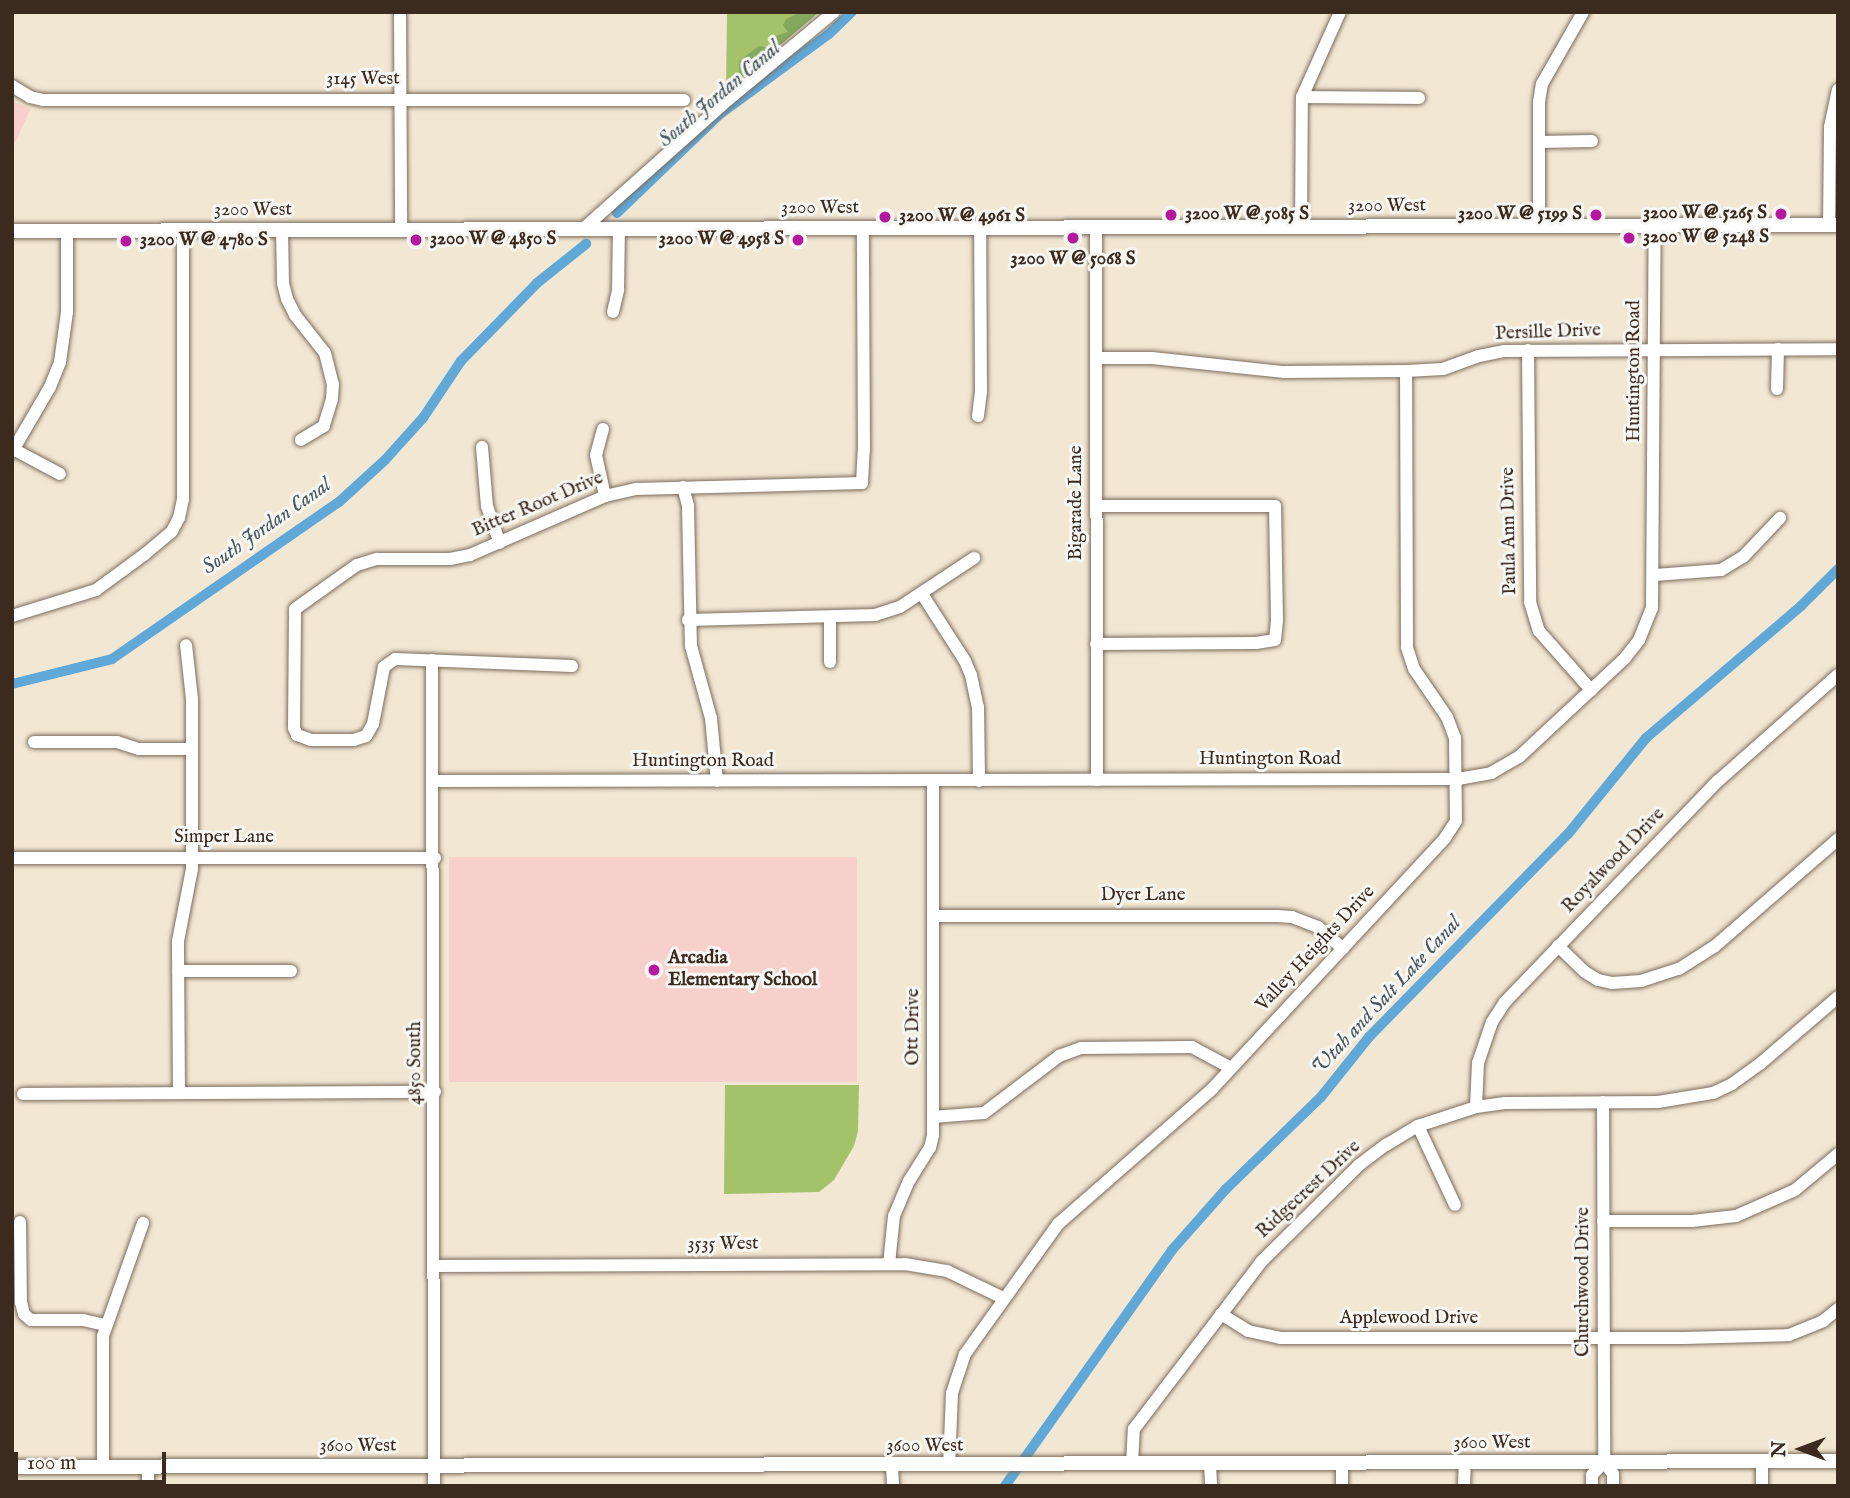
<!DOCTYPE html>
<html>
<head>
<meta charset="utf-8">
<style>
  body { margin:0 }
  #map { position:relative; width:1850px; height:1498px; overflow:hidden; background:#f2e7d3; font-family:"IM FELL English",serif }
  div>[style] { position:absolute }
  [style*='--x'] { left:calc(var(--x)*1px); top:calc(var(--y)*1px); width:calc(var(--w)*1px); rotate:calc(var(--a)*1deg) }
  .built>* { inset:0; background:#f7d0cb; transform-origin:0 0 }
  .green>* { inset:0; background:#a4c26a }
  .forest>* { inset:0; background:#83a85e }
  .canal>* { height:10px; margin:-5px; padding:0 5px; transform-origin:5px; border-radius:5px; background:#60a8d7 }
  .roads { filter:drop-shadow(0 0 2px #7b6c5d) drop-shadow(0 0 2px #7b6c5d) }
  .minor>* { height:12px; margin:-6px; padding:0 6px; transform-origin:6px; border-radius:6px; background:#fff }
  .tertiary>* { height:14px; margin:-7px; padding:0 7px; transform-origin:7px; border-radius:7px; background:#fff }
  .dots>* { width:19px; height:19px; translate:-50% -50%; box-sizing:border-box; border:4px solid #f6f6f2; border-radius:50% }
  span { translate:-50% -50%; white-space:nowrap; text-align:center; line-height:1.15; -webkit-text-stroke:6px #f6f6f2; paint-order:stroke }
  .street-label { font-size:19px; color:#3b2a1e }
  .poi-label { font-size:19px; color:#3b2a1e; font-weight:700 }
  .right { translate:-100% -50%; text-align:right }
  .left { translate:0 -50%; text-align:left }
  .water-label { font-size:21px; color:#48565f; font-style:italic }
  .frame { position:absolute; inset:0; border:14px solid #3b2a1e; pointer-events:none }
  .north { position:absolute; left:1766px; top:1414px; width:70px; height:70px; -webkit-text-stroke:5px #f6f6f2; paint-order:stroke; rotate:270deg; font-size:19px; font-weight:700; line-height:28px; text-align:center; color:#3b2a1e }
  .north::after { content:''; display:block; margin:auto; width:24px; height:32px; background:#3b2a1e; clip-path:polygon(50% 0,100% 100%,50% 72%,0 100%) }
  .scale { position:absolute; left:14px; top:1452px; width:152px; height:32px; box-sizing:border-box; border:4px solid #3b2a1e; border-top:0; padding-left:9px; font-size:21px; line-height:24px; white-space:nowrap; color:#3b2a1e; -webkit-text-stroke:5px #f6f6f2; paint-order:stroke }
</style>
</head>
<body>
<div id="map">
  <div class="built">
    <div style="left:12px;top:101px;width:20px;height:121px;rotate:24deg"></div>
    <div style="left:449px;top:857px;width:408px;height:225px"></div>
  </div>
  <div class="green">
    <div style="clip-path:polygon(727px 12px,819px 12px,726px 91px)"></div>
    <div style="clip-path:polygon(725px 1085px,859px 1085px,858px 1131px,854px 1146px,834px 1180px,819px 1192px,724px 1194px)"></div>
  </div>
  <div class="forest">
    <div style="clip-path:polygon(801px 12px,819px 12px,739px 80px,739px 61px,759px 46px,773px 48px,776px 36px,788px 32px,783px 25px,786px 19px)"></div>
  </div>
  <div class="canal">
    <div style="--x:617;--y:213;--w:143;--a:-43.9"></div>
    <div style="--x:720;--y:114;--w:135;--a:-36.3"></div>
    <div style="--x:829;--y:34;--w:32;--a:-44"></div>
    <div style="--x:12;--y:684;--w:103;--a:-14"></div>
    <div style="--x:112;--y:659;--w:276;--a:-34.7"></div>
    <div style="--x:339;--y:502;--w:62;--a:-42.4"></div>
    <div style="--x:385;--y:460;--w:57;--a:-47.9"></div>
    <div style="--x:423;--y:418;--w:69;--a:-56.3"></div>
    <div style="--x:461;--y:361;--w:109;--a:-45.7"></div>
    <div style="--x:537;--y:283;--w:63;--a:-38.5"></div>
    <div style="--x:1005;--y:1486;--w:289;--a:-54.7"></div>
    <div style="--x:1172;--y:1250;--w:81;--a:-48.5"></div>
    <div style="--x:1226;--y:1189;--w:132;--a:-44.1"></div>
    <div style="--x:1321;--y:1097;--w:77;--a:-51.3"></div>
    <div style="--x:1369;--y:1037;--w:284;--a:-45.6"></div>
    <div style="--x:1568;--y:834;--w:124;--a:-50.9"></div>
    <div style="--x:1646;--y:738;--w:204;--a:-40.4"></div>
    <div style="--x:1801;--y:606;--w:52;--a:-45"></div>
  </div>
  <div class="roads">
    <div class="minor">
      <div style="--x:400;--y:12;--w:218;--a:89.7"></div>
      <div style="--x:12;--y:86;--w:21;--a:31"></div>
      <div style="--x:30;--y:97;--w:13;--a:13"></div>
      <div style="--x:43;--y:100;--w:641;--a:0"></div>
      <div style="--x:1302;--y:97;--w:117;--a:0.5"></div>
      <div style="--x:1539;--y:142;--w:53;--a:-1.1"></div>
      <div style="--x:1829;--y:225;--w:98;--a:-89.4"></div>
      <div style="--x:1830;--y:127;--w:38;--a:-78"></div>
      <div style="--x:1096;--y:227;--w:553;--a:89.9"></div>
      <div style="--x:1301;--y:227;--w:130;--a:-89.6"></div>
      <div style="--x:1302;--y:97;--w:93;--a:-65.9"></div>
      <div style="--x:1539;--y:227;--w:125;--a:-90"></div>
      <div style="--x:1539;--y:102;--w:18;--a:-81"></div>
      <div style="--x:1542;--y:84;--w:83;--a:-60.3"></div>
      <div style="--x:583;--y:229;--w:195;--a:-41.7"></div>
      <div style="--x:729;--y:99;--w:136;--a:-39.6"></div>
      <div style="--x:282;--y:230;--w:53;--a:88.9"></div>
      <div style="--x:283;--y:283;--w:16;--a:76"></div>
      <div style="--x:287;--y:299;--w:18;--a:63"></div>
      <div style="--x:295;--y:315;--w:48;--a:51.7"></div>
      <div style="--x:325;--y:353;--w:32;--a:76"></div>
      <div style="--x:333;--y:384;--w:15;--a:94"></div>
      <div style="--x:332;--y:399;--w:28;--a:107"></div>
      <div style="--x:324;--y:426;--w:27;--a:149"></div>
      <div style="--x:613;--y:312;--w:23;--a:-77"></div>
      <div style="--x:618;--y:290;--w:61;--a:-89.1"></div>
      <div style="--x:1528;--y:350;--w:252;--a:89.5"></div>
      <div style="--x:1530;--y:602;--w:30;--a:73"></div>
      <div style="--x:1539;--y:631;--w:79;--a:48.6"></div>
      <div style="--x:1096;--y:358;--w:56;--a:0"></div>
      <div style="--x:1152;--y:358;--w:133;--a:6.1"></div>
      <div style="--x:1284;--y:372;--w:122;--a:-0.5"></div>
      <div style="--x:1406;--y:371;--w:37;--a:-3"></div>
      <div style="--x:1443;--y:369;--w:38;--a:-20"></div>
      <div style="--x:1479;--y:356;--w:25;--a:-11"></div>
      <div style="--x:1504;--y:351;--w:334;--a:-0.3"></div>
      <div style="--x:1777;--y:389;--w:40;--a:-88.6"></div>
      <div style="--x:978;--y:416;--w:24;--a:-83"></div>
      <div style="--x:981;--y:392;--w:164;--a:-90.3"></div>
      <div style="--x:603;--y:429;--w:27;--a:105"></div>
      <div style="--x:596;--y:455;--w:42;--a:77.6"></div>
      <div style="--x:482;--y:447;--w:59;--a:85.2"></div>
      <div style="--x:487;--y:506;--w:39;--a:71"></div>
      <div style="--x:13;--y:449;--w:53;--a:28"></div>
      <div style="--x:12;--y:452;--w:75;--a:-59.7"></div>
      <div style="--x:50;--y:387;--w:27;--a:-68"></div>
      <div style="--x:60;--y:362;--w:50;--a:-82"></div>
      <div style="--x:67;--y:312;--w:81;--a:-90"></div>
      <div style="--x:683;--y:487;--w:20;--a:75"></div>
      <div style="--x:688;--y:506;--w:140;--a:88.8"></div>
      <div style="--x:691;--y:646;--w:75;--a:74.5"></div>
      <div style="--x:711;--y:718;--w:63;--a:84.6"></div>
      <div style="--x:1655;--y:575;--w:66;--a:-4.3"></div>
      <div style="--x:1721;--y:570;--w:26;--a:-31"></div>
      <div style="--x:1743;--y:557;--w:54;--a:-46.5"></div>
      <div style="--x:922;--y:594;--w:80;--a:57.3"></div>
      <div style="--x:965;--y:661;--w:15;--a:67"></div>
      <div style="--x:971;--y:675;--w:33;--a:78"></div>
      <div style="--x:978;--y:707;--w:74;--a:89.2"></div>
      <div style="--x:12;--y:616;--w:88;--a:-17.2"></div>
      <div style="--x:96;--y:590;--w:61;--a:-36.3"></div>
      <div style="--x:145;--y:554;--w:35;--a:-40"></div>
      <div style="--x:172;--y:531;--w:15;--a:-62"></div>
      <div style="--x:179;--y:518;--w:19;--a:-78"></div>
      <div style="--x:183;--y:499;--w:268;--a:-90"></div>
      <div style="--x:830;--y:618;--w:44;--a:90"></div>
      <div style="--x:688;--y:620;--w:187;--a:-1.5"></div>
      <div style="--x:875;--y:615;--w:26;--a:-18"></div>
      <div style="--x:900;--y:607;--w:89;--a:-33.5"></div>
      <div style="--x:1096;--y:644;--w:160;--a:-0.4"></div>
      <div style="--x:1256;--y:643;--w:19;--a:-9"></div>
      <div style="--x:1275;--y:640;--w:20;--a:-84"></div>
      <div style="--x:1277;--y:620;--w:114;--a:-91"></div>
      <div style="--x:1275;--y:506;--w:178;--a:180"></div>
      <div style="--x:432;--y:660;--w:826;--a:89.86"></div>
      <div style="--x:572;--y:666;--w:177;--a:-177.7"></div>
      <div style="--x:395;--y:659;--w:14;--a:144"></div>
      <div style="--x:384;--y:667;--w:58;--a:100.9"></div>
      <div style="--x:373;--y:724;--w:14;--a:120"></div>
      <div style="--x:366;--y:736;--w:13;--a:162"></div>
      <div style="--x:354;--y:740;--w:43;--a:180"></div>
      <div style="--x:311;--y:740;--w:15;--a:-160"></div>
      <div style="--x:297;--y:735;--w:8;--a:-113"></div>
      <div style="--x:294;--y:728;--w:119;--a:-89.5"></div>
      <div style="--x:295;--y:609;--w:76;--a:-35.4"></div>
      <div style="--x:357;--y:565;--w:21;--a:-17"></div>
      <div style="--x:377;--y:559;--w:73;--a:0"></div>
      <div style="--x:450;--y:559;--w:20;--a:-11"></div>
      <div style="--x:470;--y:555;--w:147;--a:-23.6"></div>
      <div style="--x:605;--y:496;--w:32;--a:-13"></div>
      <div style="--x:636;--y:489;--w:226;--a:-1.5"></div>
      <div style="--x:862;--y:483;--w:33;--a:-87"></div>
      <div style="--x:864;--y:450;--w:222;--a:-90.3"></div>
      <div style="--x:34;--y:742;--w:83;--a:0"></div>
      <div style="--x:117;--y:742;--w:23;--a:18"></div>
      <div style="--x:139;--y:749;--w:53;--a:0"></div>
      <div style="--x:433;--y:781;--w:1025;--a:-0.11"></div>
      <div style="--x:1458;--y:779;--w:34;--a:-10"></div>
      <div style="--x:1491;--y:773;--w:32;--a:-30"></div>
      <div style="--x:1519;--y:757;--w:145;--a:-43"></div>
      <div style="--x:1625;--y:658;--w:23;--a:-52"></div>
      <div style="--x:1639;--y:640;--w:35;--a:-68"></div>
      <div style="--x:1652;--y:608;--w:382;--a:-89.6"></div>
      <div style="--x:12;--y:858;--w:423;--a:0"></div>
      <div style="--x:933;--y:916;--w:344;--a:0"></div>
      <div style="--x:1277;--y:916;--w:15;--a:4"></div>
      <div style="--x:1292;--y:917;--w:28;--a:21"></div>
      <div style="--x:1318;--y:927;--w:33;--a:41"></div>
      <div style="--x:1558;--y:946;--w:37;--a:44"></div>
      <div style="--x:1585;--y:972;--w:15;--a:32"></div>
      <div style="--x:1598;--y:980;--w:14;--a:12"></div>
      <div style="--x:1612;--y:983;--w:29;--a:-4"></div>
      <div style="--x:1641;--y:981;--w:40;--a:-18"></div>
      <div style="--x:1679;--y:969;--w:43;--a:-32.6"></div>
      <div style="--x:1715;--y:946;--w:163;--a:-41"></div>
      <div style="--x:178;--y:971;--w:113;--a:0"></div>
      <div style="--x:179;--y:1093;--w:152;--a:-90.4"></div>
      <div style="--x:178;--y:941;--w:73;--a:-79"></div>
      <div style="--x:192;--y:869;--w:170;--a:-90"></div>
      <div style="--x:192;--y:699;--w:54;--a:-96.3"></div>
      <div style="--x:23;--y:1094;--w:412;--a:-0.3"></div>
      <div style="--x:1603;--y:1102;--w:360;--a:89.8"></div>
      <div style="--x:1476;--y:1107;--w:44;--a:-87.4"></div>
      <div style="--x:1478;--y:1063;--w:43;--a:-71.1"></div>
      <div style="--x:1492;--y:1022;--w:24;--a:-57"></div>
      <div style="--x:1505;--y:1002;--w:307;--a:-46.1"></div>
      <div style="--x:1718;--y:781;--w:160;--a:-41.5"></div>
      <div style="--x:933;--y:1117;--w:51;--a:-4.5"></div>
      <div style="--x:984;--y:1113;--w:94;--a:-37.2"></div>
      <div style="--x:1059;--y:1056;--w:23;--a:-20"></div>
      <div style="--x:1081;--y:1048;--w:111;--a:-0.5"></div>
      <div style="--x:1192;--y:1047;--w:44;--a:28.3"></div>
      <div style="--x:1418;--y:1126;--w:87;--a:64.9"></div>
      <div style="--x:1603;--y:1221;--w:89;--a:0"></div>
      <div style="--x:1692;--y:1221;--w:44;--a:-6.5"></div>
      <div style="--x:1736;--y:1216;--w:64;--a:-23.8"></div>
      <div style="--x:1795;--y:1190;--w:56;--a:-39.9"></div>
      <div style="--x:20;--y:1222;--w:80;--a:89.3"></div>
      <div style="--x:21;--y:1302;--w:12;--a:76"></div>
      <div style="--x:24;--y:1314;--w:9;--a:41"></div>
      <div style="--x:31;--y:1320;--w:52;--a:0"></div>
      <div style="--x:83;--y:1320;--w:23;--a:13"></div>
      <div style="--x:889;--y:1264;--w:48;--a:-84.1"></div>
      <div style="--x:894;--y:1216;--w:38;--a:-67"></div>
      <div style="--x:909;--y:1181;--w:39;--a:-58"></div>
      <div style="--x:930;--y:1148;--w:13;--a:-77"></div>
      <div style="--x:933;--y:1135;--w:354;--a:-90"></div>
      <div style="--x:435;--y:1266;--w:470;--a:-0.2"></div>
      <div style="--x:905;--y:1264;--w:43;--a:9.5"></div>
      <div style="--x:947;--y:1271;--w:62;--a:25.7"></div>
      <div style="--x:1221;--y:1314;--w:32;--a:32"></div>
      <div style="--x:1248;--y:1331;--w:33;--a:12"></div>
      <div style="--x:1280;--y:1338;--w:404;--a:0"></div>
      <div style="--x:1684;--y:1338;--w:105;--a:-1.6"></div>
      <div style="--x:1789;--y:1335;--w:37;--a:-22"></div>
      <div style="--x:1823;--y:1321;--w:19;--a:-39"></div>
      <div style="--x:1762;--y:1461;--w:25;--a:90"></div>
      <div style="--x:1604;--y:1462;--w:15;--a:53"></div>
      <div style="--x:1613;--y:1474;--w:12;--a:90"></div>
      <div style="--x:1132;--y:1464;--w:35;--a:-87"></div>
      <div style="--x:1134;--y:1429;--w:210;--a:-52.7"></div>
      <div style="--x:1261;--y:1262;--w:138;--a:-44.7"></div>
      <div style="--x:1359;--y:1165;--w:34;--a:-37"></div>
      <div style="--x:1386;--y:1145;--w:37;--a:-31"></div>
      <div style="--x:1418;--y:1126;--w:61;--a:-18.1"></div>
      <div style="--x:1476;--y:1107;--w:29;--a:-8"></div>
      <div style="--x:1505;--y:1103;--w:153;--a:-0.4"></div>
      <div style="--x:1658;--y:1102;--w:56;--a:-9.3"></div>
      <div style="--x:1713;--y:1093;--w:21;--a:-25"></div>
      <div style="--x:1732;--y:1084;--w:36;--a:-36"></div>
      <div style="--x:1761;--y:1063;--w:101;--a:-40.6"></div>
      <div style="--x:1210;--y:1464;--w:22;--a:87"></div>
      <div style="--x:1342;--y:1464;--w:22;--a:90"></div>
      <div style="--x:949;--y:1465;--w:72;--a:-87.6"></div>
      <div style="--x:952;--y:1393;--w:41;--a:-71.6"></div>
      <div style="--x:965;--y:1354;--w:160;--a:-54.4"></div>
      <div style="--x:1058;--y:1224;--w:205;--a:-41.2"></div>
      <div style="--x:1212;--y:1089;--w:342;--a:-47.1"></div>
      <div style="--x:1445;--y:838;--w:20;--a:-57"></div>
      <div style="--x:1456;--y:821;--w:83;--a:-90.7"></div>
      <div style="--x:1455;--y:738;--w:22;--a:-111"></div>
      <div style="--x:1447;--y:717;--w:58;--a:-124.5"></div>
      <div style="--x:1414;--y:669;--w:23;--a:-108"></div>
      <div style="--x:1407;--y:647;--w:276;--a:-90.2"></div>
      <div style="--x:892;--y:1466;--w:20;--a:87"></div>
      <div style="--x:103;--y:1467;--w:131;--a:-90"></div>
      <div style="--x:103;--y:1336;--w:120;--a:-70.5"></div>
      <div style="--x:148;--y:1467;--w:19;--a:90"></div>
      <div style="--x:1464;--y:1486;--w:23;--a:-88"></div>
      <div style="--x:1592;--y:1486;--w:11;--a:-90"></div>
      <div style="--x:1592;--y:1475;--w:18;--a:-47"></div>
    </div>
    <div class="tertiary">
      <div style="--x:12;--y:231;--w:1826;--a:-0.19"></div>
      <div style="--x:12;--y:1467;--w:1826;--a:-0.19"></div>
    </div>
  </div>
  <div class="dots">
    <div style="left:1781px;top:214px;background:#b5179e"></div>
    <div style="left:1171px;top:215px;background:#b5179e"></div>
    <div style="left:1596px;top:215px;background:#b5179e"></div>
    <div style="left:885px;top:217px;background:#b5179e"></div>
    <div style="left:1073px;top:238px;background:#b5179e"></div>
    <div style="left:1629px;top:238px;background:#b5179e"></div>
    <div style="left:416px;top:240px;background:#b5179e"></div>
    <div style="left:798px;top:240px;background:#b5179e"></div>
    <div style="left:126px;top:241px;background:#b5179e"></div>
    <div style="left:654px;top:970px;background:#b5179e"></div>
  </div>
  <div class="street-label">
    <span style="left:363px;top:80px">3145 West</span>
    <span style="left:1387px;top:207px">3200 West</span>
    <span style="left:820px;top:209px">3200 West</span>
    <span style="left:253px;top:211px">3200 West</span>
    <span style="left:1548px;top:333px;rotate:-2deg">Persille Drive</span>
    <span style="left:1635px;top:371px;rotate:-90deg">Huntington Road</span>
    <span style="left:1077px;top:503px;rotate:-90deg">Bigarade Lane</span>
    <span style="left:538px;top:505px;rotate:-23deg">Bitter Root Drive</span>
    <span style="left:1510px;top:531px;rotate:-91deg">Paula Ann Drive</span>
    <span style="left:1270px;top:760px">Huntington Road</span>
    <span style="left:703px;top:762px">Huntington Road</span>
    <span style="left:224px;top:838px">Simper Lane</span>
    <span style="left:1614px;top:861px;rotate:-46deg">Royalwood Drive</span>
    <span style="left:1143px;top:896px">Dyer Lane</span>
    <span style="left:1316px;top:949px;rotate:-47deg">Valley Heights Drive</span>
    <span style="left:914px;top:1027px;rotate:-90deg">Ott Drive</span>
    <span style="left:416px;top:1063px;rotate:-90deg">4850 South</span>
    <span style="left:1309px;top:1190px;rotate:-43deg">Ridgecrest Drive</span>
    <span style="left:723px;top:1245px">3535 West</span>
    <span style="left:1584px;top:1282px;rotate:-90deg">Churchwood Drive</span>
    <span style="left:1409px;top:1319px">Applewood Drive</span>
    <span style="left:1492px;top:1444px">3600 West</span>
    <span style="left:358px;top:1447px">3600 West</span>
    <span style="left:925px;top:1447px">3600 West</span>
  </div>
  <div class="poi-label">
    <span class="right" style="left:1767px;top:214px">3200 W @ 5265 S</span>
    <span class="left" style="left:1185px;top:215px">3200 W @ 5085 S</span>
    <span class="right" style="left:1582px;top:215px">3200 W @ 5199 S</span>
    <span class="left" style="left:899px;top:217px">3200 W @ 4961 S</span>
    <span class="left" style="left:1643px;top:238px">3200 W @ 5248 S</span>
    <span class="left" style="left:430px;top:240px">3200 W @ 4850 S</span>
    <span class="right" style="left:784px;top:240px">3200 W @ 4958 S</span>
    <span class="left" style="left:140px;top:241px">3200 W @ 4780 S</span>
    <span style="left:1073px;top:260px">3200 W @ 5068 S</span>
    <span class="left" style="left:668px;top:970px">Arcadia<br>Elementary School</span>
  </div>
  <div class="water-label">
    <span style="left:720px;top:95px;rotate:-40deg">South Jordan Canal</span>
    <span style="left:267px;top:527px;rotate:-35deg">South Jordan Canal</span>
    <span style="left:1387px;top:996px;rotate:-47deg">Utah and Salt Lake Canal</span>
  </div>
  <div class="frame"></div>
  <div class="north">N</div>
  <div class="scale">100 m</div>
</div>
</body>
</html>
